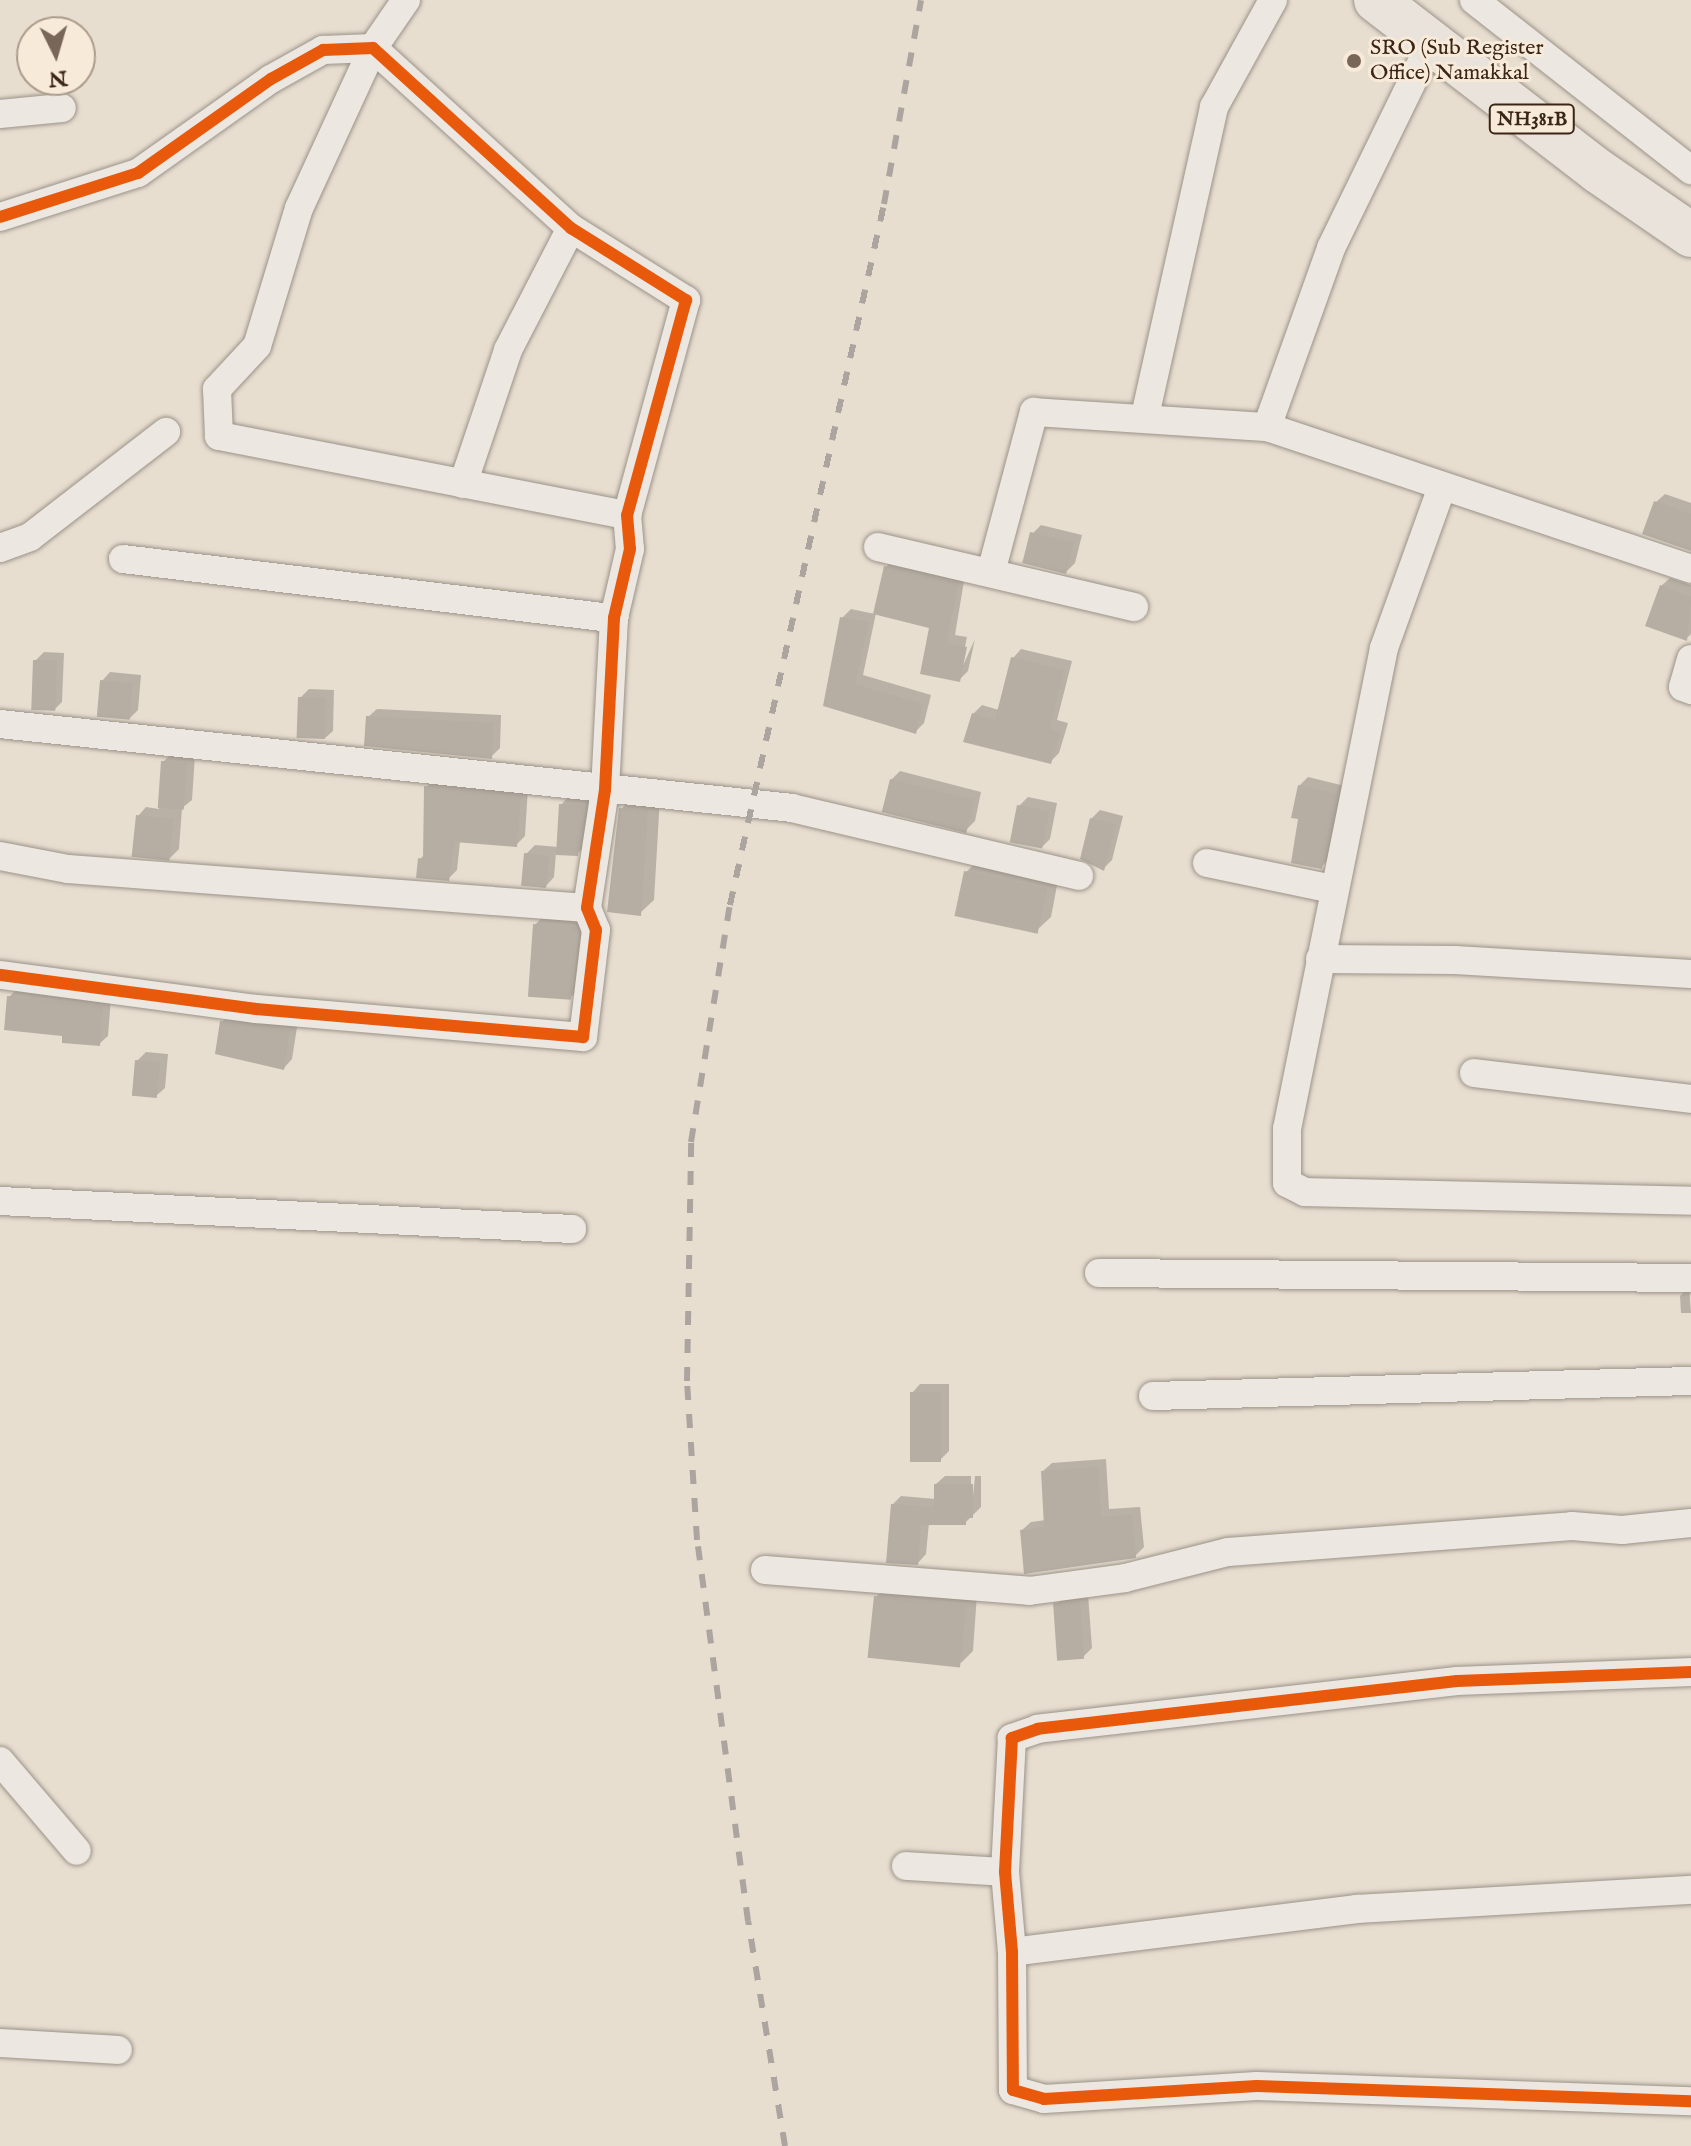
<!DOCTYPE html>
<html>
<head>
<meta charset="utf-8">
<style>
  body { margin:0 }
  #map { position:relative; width:1691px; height:2146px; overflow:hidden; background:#e8ded0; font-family:"IM FELL English",serif }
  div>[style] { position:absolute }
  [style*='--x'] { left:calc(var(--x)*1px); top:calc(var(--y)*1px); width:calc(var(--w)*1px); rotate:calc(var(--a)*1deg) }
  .shadow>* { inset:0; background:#0003 }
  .building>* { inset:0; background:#b6aea3; transform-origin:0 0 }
  .roads { filter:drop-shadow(0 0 2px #9b9389) drop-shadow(0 0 2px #9b9389) }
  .minor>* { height:28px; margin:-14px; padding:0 14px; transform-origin:14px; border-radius:14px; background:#ece7e0 }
  .trunk>* { height:44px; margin:-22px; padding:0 22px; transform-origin:22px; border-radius:22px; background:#e9e3db }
  .rail>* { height:6px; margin-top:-3px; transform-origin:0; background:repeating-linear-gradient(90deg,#aca59f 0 14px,transparent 0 28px) }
  .cycleway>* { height:12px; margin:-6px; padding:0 6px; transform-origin:6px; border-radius:6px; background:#e8590c }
  .dots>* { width:22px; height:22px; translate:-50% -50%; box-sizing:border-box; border:4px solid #f7ead9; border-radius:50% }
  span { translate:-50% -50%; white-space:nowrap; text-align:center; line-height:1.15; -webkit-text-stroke:6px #f7ead9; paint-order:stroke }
  .shield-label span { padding:2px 6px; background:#f7ead9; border:2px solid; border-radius:6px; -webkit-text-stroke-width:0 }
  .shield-label { font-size:20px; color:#3b2517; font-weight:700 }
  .poi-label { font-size:22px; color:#3b2517 }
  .left { translate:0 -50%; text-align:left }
  .north { position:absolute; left:16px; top:16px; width:80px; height:80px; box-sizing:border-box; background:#f7ead9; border:2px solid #ac9b8b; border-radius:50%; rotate:175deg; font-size:22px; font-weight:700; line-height:32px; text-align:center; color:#3b2517 }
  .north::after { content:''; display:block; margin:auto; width:28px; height:36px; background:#786658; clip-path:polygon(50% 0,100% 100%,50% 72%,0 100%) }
</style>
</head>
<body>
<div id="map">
  <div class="shadow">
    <div style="clip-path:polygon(1665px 494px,1691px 503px,1691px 549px,1656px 502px)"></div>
    <div style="clip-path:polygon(1041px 525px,1082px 535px,1075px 563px,1066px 572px,1032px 534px)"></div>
    <div style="clip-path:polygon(895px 558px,965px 575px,955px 635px,967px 637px,960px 672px,975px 639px,968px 671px,959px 680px,932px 627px,876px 613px,863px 675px,931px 695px,924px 723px,915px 732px,825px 705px,842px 618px,851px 609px,875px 614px,886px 567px)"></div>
    <div style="clip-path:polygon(1670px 578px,1691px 585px,1691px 634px,1686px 639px,1661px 586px)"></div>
    <div style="clip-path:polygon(1021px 649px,1072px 661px,1057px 720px,1068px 723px,1059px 753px,1050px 762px,973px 714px,982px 705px,999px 710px,1013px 658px)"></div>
    <div style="clip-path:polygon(44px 652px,64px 653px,62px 702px,53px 711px,35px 661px)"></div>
    <div style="clip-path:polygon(110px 672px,141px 675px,138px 710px,129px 719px,102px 681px)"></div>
    <div style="clip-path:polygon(309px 689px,334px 690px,333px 731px,324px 739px,300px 698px)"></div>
    <div style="clip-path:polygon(377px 709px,501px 715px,500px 748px,491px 757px,368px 717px)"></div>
    <div style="clip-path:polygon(172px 753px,195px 755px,192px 800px,182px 808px,179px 849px,170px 858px,138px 816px,146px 807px,159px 809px,163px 762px)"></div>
    <div style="clip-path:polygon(900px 771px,981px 792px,975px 821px,966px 830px,891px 780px)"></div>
    <div style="clip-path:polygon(1308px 777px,1345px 786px,1330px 858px,1321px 867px,1300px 818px,1299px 786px)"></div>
    <div style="clip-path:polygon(435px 778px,528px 788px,525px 836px,516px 845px,460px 842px,457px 870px,448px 879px,420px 859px,425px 854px,426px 787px)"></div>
    <div style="clip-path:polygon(635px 795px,660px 797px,654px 900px,640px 913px,621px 809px)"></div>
    <div style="clip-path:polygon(569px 796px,593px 797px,586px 845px,577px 854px,556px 853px,554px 877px,546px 886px,526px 854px,535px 845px,558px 847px,561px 805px)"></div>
    <div style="clip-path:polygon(1028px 797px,1057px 803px,1050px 839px,1041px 848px,1019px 806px)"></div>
    <div style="clip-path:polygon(1100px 810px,1123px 816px,1112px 860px,1104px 868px,1091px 819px)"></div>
    <div style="clip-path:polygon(980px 859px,1059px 875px,1051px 917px,1037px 930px,966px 872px)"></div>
    <div style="clip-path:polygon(548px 911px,589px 914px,583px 984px,570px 998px,535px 925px)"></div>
    <div style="clip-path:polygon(18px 988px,111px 998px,108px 1036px,99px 1044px,64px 1034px,9px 997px)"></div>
    <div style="clip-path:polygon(230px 1014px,298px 1021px,292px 1059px,284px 1068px,222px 1022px)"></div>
    <div style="clip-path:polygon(146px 1052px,168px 1054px,165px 1088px,156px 1096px,137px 1061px)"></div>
    <div style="clip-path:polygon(1689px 1287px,1691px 1313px,1681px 1313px,1680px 1296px)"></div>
    <div style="clip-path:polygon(920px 1384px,949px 1384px,949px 1451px,940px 1460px,912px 1393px)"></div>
    <div style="clip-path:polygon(1106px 1459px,1109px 1509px,1140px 1507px,1144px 1547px,1135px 1556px,1022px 1530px,1031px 1522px,1046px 1520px,1043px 1471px,1052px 1463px)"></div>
    <div style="clip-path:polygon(945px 1476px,971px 1476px,971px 1516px,975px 1476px,981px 1476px,981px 1507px,965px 1523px,929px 1523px,926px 1554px,918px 1563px,892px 1505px,901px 1496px,936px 1499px,936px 1484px)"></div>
    <div style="clip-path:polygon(888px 1585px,977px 1594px,973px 1651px,961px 1663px,876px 1597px)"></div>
    <div style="clip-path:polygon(1088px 1594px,1092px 1648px,1083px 1657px,1055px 1606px,1064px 1597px)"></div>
  </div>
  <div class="building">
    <div style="clip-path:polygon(1654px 501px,1691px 514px,1691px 551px,1642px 534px)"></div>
    <div style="left:1030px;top:532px;width:45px;height:32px;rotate:14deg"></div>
    <div style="clip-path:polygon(884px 566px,958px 583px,947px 643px,967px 647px,960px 682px,920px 674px,929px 628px,873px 614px)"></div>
    <div style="clip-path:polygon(1660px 585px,1691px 597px,1687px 641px,1645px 626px)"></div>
    <div style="clip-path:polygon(840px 617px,869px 622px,855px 684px,923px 704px,916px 734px,823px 706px)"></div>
    <div style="clip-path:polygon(1011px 657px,1064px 670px,1050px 729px,1060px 732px,1051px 764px,963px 742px,972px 713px,995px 720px)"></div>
    <div style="left:33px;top:660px;width:24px;height:50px;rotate:2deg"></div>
    <div style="left:100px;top:680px;width:33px;height:37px;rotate:5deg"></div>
    <div style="left:298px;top:697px;width:28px;height:41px;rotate:2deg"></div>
    <div style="clip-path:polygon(366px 716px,493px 723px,492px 759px,364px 746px)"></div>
    <div style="left:161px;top:761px;width:26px;height:47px;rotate:4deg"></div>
    <div style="left:890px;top:779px;width:87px;height:34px;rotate:14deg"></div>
    <div style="clip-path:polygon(1298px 785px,1337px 794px,1322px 869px,1291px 863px,1298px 819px,1291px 818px)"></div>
    <div style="clip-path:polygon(424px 786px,521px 796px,517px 847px,455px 842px,449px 881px,416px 878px,418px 858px,423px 859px)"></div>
    <div style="clip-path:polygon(559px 804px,585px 805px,578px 856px,556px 855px)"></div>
    <div style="left:1017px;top:805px;width:33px;height:38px;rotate:11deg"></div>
    <div style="clip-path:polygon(619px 808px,648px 810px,641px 916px,607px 912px)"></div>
    <div style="left:136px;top:815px;width:38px;height:42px;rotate:6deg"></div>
    <div style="clip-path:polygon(1090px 818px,1116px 824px,1104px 871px,1080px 859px)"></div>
    <div style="left:524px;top:853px;width:25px;height:33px;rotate:5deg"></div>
    <div style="left:964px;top:871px;width:85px;height:46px;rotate:12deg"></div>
    <div style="left:533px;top:924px;width:43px;height:73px;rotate:4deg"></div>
    <div style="clip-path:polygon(7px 996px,103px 1006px,100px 1046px,62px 1043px,62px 1036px,4px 1030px)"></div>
    <div style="clip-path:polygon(220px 1021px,290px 1029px,284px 1070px,215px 1054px)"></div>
    <div style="left:135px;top:1060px;width:25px;height:36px;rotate:5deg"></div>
    <div style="left:910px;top:1392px;width:31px;height:70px"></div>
    <div style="clip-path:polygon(1098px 1467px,1101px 1517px,1132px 1514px,1136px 1558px,1024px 1574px,1020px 1530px,1044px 1527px,1041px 1471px)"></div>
    <div style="clip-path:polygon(934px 1484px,973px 1484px,973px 1518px,966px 1518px,966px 1525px,921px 1525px,918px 1565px,886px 1563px,891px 1504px,934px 1507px)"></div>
    <div style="left:874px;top:1596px;width:93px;height:62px;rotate:6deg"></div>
    <div style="left:1080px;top:1601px;width:58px;height:27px;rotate:86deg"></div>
  </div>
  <div class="roads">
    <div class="minor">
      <div style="--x:406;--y:0;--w:58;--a:124.5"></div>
      <div style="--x:373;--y:48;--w:176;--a:114.8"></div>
      <div style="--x:299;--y:208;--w:144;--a:106.9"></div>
      <div style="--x:257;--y:346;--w:59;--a:132.9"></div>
      <div style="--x:217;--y:389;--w:47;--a:87.6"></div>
      <div style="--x:219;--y:436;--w:416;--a:11"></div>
      <div style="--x:1474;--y:0;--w:276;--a:38.1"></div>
      <div style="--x:0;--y:114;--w:62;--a:-5.5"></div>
      <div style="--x:0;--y:217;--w:145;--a:-17.7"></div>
      <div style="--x:138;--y:173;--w:163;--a:-35.3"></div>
      <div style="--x:271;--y:79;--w:60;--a:-29.1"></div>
      <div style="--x:323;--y:50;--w:50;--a:-2.3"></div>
      <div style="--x:373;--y:48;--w:268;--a:42.3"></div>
      <div style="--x:571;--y:228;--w:136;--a:32.1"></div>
      <div style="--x:686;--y:300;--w:223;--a:105.3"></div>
      <div style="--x:627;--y:515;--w:34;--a:85"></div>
      <div style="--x:630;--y:549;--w:71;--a:103.1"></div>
      <div style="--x:614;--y:618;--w:172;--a:93"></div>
      <div style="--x:605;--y:790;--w:119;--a:98.7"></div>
      <div style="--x:587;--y:908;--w:24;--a:68"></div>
      <div style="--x:596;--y:930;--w:108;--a:96.9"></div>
      <div style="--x:583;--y:1037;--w:328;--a:-175.1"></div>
      <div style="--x:256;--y:1009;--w:258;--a:-172.4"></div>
      <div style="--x:1145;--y:416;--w:317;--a:-77.4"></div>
      <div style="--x:1214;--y:107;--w:122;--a:-61.1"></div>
      <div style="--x:1267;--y:427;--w:190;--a:-70.3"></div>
      <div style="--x:1331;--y:248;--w:230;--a:-64"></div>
      <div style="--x:463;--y:484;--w:141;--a:-71.4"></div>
      <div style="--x:508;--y:350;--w:137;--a:-62.7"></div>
      <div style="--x:1442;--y:487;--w:171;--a:109.8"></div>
      <div style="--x:1384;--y:648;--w:491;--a:101.4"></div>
      <div style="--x:1287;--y:1129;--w:54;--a:90"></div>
      <div style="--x:1287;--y:1183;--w:20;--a:27"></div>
      <div style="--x:1305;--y:1192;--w:386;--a:1.3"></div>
      <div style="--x:878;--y:547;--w:263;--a:13.2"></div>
      <div style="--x:0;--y:548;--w:32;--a:-20"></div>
      <div style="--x:30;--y:537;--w:172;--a:-37.7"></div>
      <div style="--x:123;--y:559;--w:495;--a:6.9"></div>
      <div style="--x:991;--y:572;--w:166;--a:-75"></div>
      <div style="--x:1034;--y:412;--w:233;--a:3.7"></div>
      <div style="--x:1267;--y:427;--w:447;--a:18.5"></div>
      <div style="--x:1691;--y:659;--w:29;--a:106"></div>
      <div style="--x:1683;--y:687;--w:9;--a:21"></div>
      <div style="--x:0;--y:724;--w:796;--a:6.05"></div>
      <div style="--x:792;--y:808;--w:295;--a:13.3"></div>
      <div style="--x:0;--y:856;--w:69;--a:10.8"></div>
      <div style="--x:68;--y:869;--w:520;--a:4.3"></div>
      <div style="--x:1207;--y:863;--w:129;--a:11.7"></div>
      <div style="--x:1320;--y:959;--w:135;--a:0.4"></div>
      <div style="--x:1455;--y:960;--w:236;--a:3.4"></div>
      <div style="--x:1474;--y:1073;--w:219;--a:6.8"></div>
      <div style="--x:0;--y:1201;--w:573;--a:2.8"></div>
      <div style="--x:1099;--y:1273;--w:592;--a:0.48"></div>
      <div style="--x:1153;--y:1396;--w:538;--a:-1.6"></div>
      <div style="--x:765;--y:1570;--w:265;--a:4.5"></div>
      <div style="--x:1029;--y:1591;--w:97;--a:-7.7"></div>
      <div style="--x:1125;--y:1578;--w:106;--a:-14.2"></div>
      <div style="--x:1228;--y:1552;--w:345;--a:-4.3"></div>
      <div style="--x:1572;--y:1526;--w:50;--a:4.6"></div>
      <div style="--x:1622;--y:1530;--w:69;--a:-5.8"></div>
      <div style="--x:1691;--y:1672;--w:234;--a:177.8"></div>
      <div style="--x:1457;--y:1681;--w:422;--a:173.5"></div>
      <div style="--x:1038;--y:1729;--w:28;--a:161"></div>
      <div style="--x:1012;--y:1738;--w:134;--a:93"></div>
      <div style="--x:1005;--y:1872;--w:80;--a:85"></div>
      <div style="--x:1012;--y:1952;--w:138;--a:89.6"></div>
      <div style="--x:1013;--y:2090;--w:32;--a:16"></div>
      <div style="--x:1044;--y:2099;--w:213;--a:-3.5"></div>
      <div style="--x:1257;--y:2086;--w:434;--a:2"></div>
      <div style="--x:0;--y:1761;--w:118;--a:49.5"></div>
      <div style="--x:906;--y:1866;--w:99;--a:3.5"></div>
      <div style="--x:1012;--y:1952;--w:348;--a:-7.1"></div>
      <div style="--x:1357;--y:1909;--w:335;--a:-3.3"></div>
      <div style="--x:0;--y:2043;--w:118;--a:3.4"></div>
    </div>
    <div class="trunk">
      <div style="--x:1376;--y:0;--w:280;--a:37.6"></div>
      <div style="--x:1598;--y:171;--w:113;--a:34.5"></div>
    </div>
  </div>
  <div class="rail">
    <div style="--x:785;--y:2146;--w:228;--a:-99.3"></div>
    <div style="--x:748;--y:1921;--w:384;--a:-97.6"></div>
    <div style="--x:697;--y:1540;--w:159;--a:-93.6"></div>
    <div style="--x:687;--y:1381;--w:239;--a:-89"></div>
    <div style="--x:691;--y:1142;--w:240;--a:-80.7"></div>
    <div style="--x:730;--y:905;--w:718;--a:-77.61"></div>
    <div style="--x:884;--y:204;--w:207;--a:-79.7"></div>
  </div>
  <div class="cycleway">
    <div style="--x:0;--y:217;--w:145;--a:-17.7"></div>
    <div style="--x:138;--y:173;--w:163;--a:-35.3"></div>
    <div style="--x:271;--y:79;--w:60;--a:-29.1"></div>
    <div style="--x:323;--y:50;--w:50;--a:-2.3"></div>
    <div style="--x:373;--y:48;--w:268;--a:42.3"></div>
    <div style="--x:571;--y:228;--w:136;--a:32.1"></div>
    <div style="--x:686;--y:300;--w:223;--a:105.3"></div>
    <div style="--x:627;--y:515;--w:34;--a:85"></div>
    <div style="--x:630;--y:549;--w:71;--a:103.1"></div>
    <div style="--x:614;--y:618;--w:172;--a:93"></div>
    <div style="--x:605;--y:790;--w:119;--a:98.7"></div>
    <div style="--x:587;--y:908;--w:24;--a:68"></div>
    <div style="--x:596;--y:930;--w:108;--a:96.9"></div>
    <div style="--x:583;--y:1037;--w:328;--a:-175.1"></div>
    <div style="--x:256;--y:1009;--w:258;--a:-172.4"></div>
    <div style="--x:1691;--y:1672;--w:234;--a:177.8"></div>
    <div style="--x:1457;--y:1681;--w:422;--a:173.5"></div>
    <div style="--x:1038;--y:1729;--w:28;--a:161"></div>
    <div style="--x:1012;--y:1738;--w:134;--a:93"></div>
    <div style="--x:1005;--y:1872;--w:80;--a:85"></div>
    <div style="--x:1012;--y:1952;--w:138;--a:89.6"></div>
    <div style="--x:1013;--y:2090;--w:32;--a:16"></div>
    <div style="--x:1044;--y:2099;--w:213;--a:-3.5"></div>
    <div style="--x:1257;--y:2086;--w:434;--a:2"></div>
  </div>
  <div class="dots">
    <div style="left:1354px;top:61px;background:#786658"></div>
  </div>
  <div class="shield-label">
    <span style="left:1532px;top:119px">NH381B</span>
  </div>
  <div class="poi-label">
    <span class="left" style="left:1370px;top:61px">SRO (Sub Register<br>Office) Namakkal</span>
  </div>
  <div class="north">N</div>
</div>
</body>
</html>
